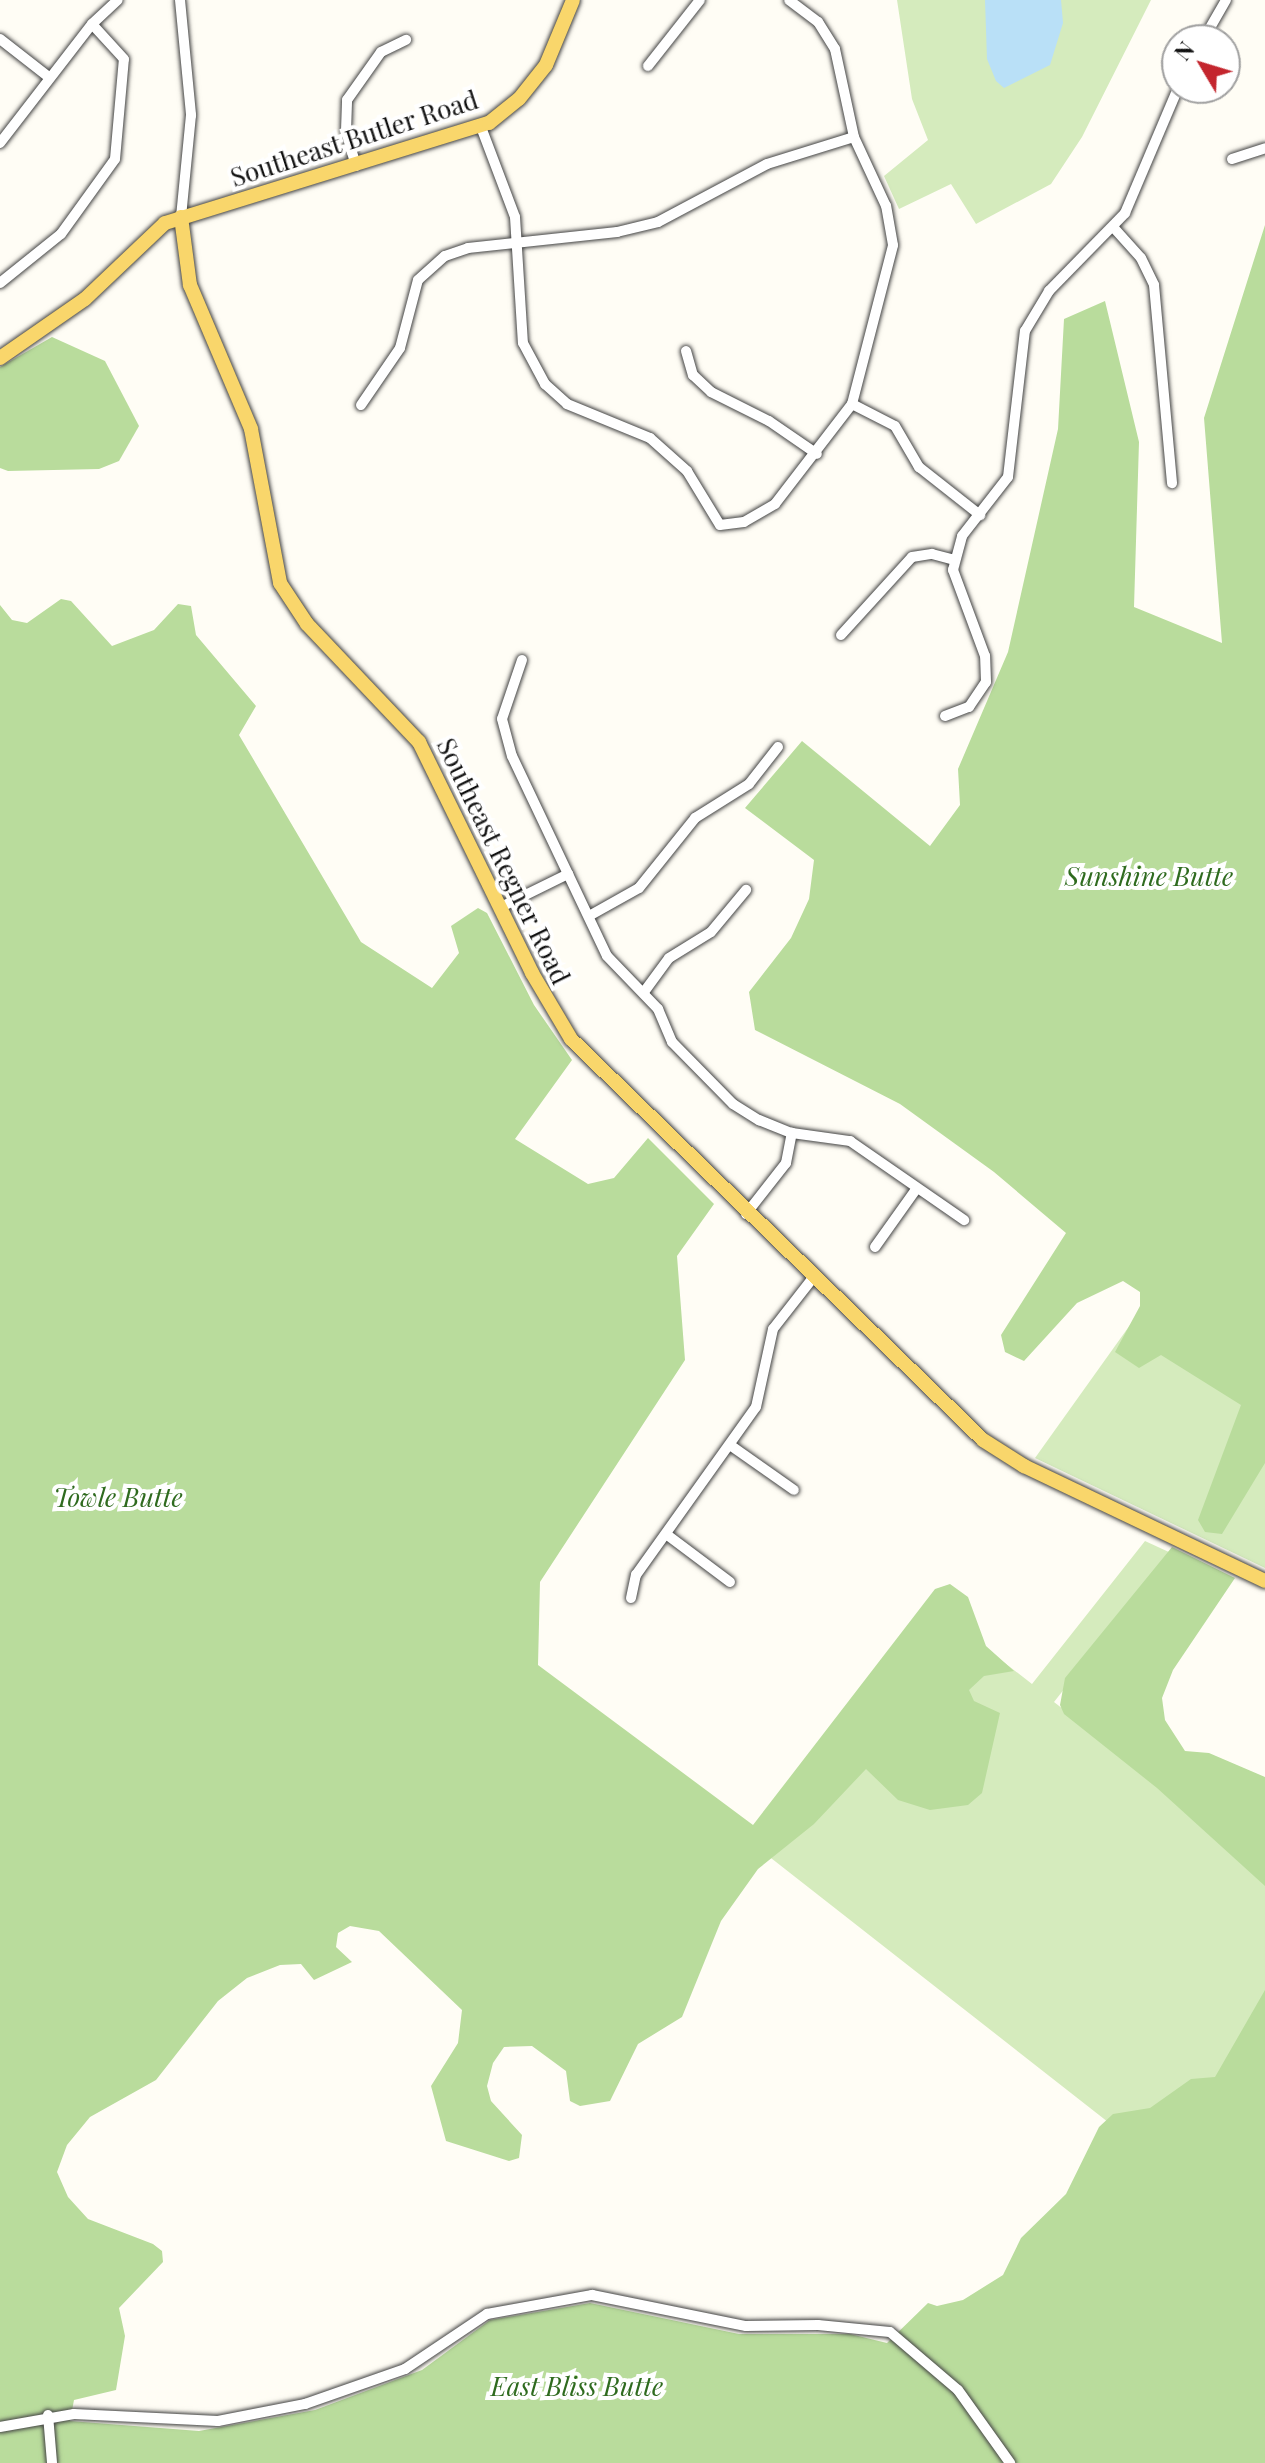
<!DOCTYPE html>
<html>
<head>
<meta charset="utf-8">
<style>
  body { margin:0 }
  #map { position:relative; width:1265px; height:2463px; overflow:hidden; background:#fffdf5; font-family:"Playfair Display",serif }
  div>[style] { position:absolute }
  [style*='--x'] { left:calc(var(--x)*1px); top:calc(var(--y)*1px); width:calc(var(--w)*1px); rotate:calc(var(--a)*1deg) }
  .green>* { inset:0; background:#d5ebbd }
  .forest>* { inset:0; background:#b9dc9c }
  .water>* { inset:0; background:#b9e0f7 }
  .roads { filter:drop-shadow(0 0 2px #444) drop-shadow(0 0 2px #444) }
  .minor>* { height:10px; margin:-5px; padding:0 5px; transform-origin:5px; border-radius:5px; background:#fff }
  .major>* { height:14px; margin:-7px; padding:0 7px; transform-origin:7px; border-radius:7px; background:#f9d66b }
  span { translate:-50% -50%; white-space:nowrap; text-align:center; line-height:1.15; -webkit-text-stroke:8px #fff; paint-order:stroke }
  .street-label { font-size:26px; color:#111 }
  .park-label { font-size:26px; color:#2f6b1f; font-style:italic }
  .north { position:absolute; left:1161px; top:24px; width:80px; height:80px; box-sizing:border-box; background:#fff; border:2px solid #a0a0a0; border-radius:50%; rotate:308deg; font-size:22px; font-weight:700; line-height:32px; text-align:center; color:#111 }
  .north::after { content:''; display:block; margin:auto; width:28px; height:36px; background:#c4262e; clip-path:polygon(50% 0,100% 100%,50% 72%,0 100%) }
</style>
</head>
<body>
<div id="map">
  <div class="green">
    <div style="clip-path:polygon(897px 0,1151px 0,1082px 137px,1051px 184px,976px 224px,951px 184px,899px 209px,884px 176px,928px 140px,912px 99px)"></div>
    <div style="clip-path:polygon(1265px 1136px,1265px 1568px,1035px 1458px)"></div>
    <div style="clip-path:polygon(1145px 1541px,1171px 1553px,1054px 1702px,1265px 1867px,1265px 2165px,1228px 2216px,757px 1847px,930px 1605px,1032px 1684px)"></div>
  </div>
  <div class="forest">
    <div style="clip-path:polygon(1265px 225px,1265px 1463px,1222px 1534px,1205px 1532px,1198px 1520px,1241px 1405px,1161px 1355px,1139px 1368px,1115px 1352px,1140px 1306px,1140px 1292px,1123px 1281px,1077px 1303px,1024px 1361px,1005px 1352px,1001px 1335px,1066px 1233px,994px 1172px,900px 1104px,755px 1030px,749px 992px,791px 938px,809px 899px,814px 860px,745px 808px,802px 741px,930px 846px,960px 805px,958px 769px,1008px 652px,1058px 429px,1064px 319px,1105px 301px,1139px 442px,1134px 607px,1222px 643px,1204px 418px)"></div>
    <div style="clip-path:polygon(52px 337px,105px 361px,139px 426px,119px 461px,99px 469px,8px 471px,0 468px,0 367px)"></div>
    <div style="clip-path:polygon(61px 599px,71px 601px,112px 646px,154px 630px,178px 604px,191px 606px,196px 635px,256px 706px,239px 735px,361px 942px,432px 988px,459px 953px,451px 926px,478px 908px,487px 913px,534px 1005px,572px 1060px,515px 1139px,588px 1184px,614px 1178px,648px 1138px,714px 1204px,677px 1256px,685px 1360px,540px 1582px,538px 1665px,753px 1825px,935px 1589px,950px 1584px,968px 1597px,986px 1646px,1014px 1671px,984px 1676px,969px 1690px,974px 1701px,1000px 1713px,982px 1793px,968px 1805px,930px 1810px,898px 1800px,866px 1769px,814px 1824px,758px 1869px,721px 1921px,682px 2017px,638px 2044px,610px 2101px,580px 2106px,570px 2101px,566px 2071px,532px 2046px,504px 2047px,493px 2063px,487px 2086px,491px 2101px,522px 2135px,519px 2158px,509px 2161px,446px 2141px,431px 2086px,458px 2043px,462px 2010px,379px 1931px,350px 1926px,338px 1933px,336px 1947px,352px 1962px,314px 1980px,301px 1964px,280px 1965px,247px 1978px,218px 2001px,156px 2080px,90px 2117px,67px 2145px,57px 2172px,68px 2197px,88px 2219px,153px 2244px,162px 2251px,163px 2262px,119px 2308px,125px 2336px,116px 2390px,74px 2400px,70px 2421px,199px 2431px,315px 2410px,422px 2370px,490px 2320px,590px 2303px,739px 2334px,850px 2334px,887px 2343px,928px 2303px,937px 2306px,963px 2300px,1003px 2275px,1021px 2238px,1066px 2194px,1099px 2127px,1113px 2114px,1150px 2108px,1191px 2079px,1215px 2077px,1265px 1990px,1265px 2463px,0 2463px,0 605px,12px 620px,27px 623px)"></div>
    <div style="clip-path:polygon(1172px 1547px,1235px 1578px,1173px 1670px,1162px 1698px,1165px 1720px,1185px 1751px,1209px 1753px,1265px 1777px,1265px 1886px,1157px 1788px,1064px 1714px,1060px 1705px,1065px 1678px)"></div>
  </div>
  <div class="water">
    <div style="clip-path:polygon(985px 0,1061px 0,1063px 23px,1050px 65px,1004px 88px,996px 81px,987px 59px)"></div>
  </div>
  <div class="roads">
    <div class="minor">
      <div style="--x:180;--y:0;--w:116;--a:84.5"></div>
      <div style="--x:191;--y:115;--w:102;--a:95.6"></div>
      <div style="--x:0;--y:39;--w:63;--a:38"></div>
      <div style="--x:1203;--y:40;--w:46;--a:-60.1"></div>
      <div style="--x:648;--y:66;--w:84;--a:-51.8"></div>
      <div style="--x:481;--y:127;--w:96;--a:69.3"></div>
      <div style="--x:515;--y:217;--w:126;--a:86.4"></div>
      <div style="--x:523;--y:343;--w:47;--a:61.8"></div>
      <div style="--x:545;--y:384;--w:30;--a:42"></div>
      <div style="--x:567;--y:404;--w:90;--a:22.3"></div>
      <div style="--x:650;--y:438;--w:50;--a:41.7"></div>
      <div style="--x:687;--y:471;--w:63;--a:58.6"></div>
      <div style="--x:720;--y:525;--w:24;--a:-7"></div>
      <div style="--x:744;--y:522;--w:36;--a:-30"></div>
      <div style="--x:775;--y:504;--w:126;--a:-52.4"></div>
      <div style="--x:852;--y:404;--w:164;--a:-75.5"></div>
      <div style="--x:893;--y:245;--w:40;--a:-100"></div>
      <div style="--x:886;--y:206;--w:76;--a:-114.9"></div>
      <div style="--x:854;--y:137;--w:90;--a:-102.2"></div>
      <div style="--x:835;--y:49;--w:32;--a:-122"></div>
      <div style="--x:818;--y:22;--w:36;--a:-143"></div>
      <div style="--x:0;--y:143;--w:150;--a:-52.3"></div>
      <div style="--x:92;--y:24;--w:35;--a:-43"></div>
      <div style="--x:1232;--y:159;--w:35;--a:-18"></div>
      <div style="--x:356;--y:166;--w:36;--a:-106"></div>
      <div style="--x:346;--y:131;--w:31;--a:-88"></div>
      <div style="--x:347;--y:100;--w:59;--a:-54.7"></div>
      <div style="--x:381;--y:52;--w:28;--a:-26"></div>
      <div style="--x:1114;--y:228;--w:40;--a:48"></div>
      <div style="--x:1141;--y:258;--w:30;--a:64"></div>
      <div style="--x:1154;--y:285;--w:199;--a:84.8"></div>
      <div style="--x:0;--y:283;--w:78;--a:-38.8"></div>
      <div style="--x:61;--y:234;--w:92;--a:-54.2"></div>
      <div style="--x:115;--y:159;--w:100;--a:-84.9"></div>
      <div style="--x:124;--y:59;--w:47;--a:-132.4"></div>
      <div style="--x:686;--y:351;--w:25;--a:74"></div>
      <div style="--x:693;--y:375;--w:25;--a:43"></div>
      <div style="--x:711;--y:392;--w:65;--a:26.6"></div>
      <div style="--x:769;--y:421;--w:58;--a:34.5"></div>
      <div style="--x:852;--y:404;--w:48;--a:27.1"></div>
      <div style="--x:895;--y:426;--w:48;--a:59.7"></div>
      <div style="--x:919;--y:467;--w:78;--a:38.2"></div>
      <div style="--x:361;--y:405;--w:69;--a:-55.6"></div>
      <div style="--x:400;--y:348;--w:70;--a:-75.2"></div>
      <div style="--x:418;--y:280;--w:36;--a:-42"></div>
      <div style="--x:445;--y:256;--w:24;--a:-19"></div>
      <div style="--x:468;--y:248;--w:150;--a:-6.1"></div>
      <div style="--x:617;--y:232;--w:42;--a:-13.7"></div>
      <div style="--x:658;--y:222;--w:123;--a:-28"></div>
      <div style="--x:767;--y:164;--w:91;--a:-17.2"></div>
      <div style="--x:841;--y:635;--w:105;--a:-47.7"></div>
      <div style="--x:912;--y:557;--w:20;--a:-9"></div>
      <div style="--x:932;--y:554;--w:23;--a:15"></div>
      <div style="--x:522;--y:660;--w:62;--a:108.7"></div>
      <div style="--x:502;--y:719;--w:38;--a:75"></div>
      <div style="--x:512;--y:756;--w:221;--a:64.6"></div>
      <div style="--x:607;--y:956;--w:74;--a:46.1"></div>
      <div style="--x:658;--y:1009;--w:36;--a:67"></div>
      <div style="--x:672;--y:1042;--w:87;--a:45.5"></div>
      <div style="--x:733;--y:1104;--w:31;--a:32"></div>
      <div style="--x:759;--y:1120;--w:35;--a:22"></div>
      <div style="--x:792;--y:1133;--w:59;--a:7.9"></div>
      <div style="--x:850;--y:1141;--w:139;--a:34.7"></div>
      <div style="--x:945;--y:716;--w:26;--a:-21"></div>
      <div style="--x:969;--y:707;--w:30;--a:-56"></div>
      <div style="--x:986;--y:682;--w:26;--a:-92"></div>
      <div style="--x:985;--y:656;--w:92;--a:-110.4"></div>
      <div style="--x:953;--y:570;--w:35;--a:-75"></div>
      <div style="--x:962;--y:536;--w:75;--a:-52.1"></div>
      <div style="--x:1008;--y:477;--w:147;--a:-83.4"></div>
      <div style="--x:1025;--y:331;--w:47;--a:-59"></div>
      <div style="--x:1049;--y:291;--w:109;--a:-45.7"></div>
      <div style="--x:1125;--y:213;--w:136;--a:-67"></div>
      <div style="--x:501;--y:907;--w:75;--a:-26.2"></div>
      <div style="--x:589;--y:916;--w:57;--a:-29.2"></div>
      <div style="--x:639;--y:888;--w:90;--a:-51.3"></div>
      <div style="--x:695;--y:818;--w:64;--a:-32.2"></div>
      <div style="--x:749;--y:784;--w:47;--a:-51.9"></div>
      <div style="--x:644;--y:992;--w:42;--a:-53.7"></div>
      <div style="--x:669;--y:958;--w:49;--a:-31.8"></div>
      <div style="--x:711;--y:932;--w:55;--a:-50.2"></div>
      <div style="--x:746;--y:1214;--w:65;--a:-51.9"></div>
      <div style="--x:786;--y:1163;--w:31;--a:-79"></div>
      <div style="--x:875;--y:1247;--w:72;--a:-54.6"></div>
      <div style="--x:730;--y:1445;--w:78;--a:35.1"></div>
      <div style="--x:666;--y:1534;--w:80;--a:36.9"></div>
      <div style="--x:631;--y:1598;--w:24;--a:-78"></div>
      <div style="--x:636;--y:1575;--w:206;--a:-54.5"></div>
      <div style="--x:756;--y:1407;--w:80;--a:-77.7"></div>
      <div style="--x:773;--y:1329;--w:63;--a:-52"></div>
      <div style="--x:48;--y:2415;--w:48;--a:85.2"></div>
      <div style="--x:0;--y:2427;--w:75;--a:-10"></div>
      <div style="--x:74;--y:2414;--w:144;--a:2.8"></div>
      <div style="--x:218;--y:2421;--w:89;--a:-11.1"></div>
      <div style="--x:305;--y:2404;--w:106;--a:-19.3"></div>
      <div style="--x:405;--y:2369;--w:99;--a:-33.9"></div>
      <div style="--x:487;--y:2314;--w:107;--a:-10.3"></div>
      <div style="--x:592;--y:2295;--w:157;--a:11.4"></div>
      <div style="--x:746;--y:2326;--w:72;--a:-0.8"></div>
      <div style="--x:818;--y:2325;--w:72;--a:5.6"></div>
      <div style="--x:890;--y:2332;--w:89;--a:40.5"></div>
      <div style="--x:958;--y:2390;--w:90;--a:54.5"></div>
    </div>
    <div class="major">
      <div style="--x:181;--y:217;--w:69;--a:82.5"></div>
      <div style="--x:190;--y:285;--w:156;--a:67"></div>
      <div style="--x:251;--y:429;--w:157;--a:79.3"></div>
      <div style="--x:280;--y:583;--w:49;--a:56.6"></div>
      <div style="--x:307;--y:624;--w:163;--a:46.5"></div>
      <div style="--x:419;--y:742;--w:257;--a:63.9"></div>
      <div style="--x:532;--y:973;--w:77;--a:59.4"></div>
      <div style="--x:571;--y:1039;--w:575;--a:44.22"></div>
      <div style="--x:983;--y:1440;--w:49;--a:32.4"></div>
      <div style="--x:1024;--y:1466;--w:267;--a:25.5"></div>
      <div style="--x:0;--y:358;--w:103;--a:-34.8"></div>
      <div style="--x:85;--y:299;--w:110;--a:-43.5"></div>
      <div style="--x:165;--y:223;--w:339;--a:-17.2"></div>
      <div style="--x:489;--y:123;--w:38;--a:-39"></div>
      <div style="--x:519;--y:99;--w:43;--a:-51.5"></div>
      <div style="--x:546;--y:65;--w:70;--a:-67.4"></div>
    </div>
  </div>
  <div class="street-label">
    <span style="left:354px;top:138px;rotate:-18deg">Southeast Butler Road</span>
    <span style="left:504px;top:861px;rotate:64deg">Southeast Regner Road</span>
  </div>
  <div class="park-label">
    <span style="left:1149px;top:876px">Sunshine Butte</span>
    <span style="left:118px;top:1497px">Towle Butte</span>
    <span style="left:577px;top:2386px">East Bliss Butte</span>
  </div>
  <div class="north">N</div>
</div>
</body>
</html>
